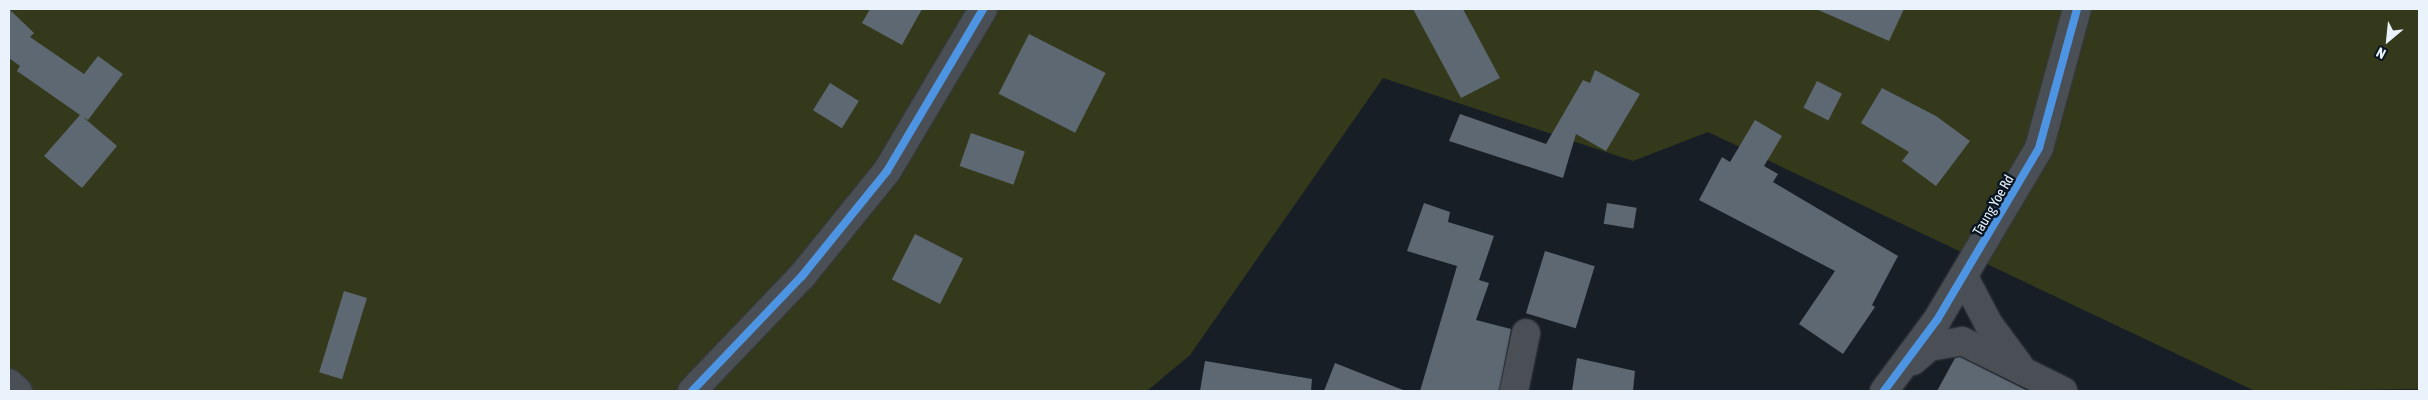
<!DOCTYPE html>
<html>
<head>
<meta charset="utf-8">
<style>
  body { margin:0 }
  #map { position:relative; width:2428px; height:400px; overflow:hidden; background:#181e25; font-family:"Asap Condensed",sans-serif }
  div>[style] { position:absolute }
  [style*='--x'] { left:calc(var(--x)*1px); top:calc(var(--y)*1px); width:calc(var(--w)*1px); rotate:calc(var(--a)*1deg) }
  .green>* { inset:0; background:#34391c }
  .building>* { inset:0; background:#5d6873; transform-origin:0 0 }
  .roads { filter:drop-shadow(0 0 1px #363a41) drop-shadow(0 0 1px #363a41) }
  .minor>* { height:28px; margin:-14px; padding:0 14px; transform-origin:14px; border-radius:14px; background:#4a4f55 }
  .cycleway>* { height:8px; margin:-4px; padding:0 4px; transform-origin:4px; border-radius:4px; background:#4d94e3 }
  span { translate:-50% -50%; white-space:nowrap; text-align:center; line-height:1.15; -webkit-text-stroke:5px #091521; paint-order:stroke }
  .street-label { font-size:14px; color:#eaf3fc }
  .frame { position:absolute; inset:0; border:10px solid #eaf3fc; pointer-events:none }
  .north { position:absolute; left:2363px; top:15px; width:50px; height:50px; -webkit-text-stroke:4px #091521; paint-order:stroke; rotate:208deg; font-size:14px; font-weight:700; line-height:20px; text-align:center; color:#eaf3fc }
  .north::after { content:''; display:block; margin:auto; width:18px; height:22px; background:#eaf3fc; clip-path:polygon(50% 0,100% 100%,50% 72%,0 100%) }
</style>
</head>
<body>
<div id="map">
  <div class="green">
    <div style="clip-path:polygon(9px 9px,2419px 9px,2419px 389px,2255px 391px,1708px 132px,1633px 161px,1383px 78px,1190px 355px,1147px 391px,9px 391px)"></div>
  </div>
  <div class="building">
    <div style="clip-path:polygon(9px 9px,34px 33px,30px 37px,84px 74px,98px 56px,123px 74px,88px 120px,83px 117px,117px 146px,82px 188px,44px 156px,80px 115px,17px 71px,20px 66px,9px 58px)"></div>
    <div style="clip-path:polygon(870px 9px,922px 9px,902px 45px,862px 23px)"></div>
    <div style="clip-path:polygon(1413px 9px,1463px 9px,1500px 78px,1461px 98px)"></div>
    <div style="clip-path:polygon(1816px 9px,1904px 9px,1889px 41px)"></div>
    <div style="left:1029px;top:34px;width:86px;height:67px;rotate:27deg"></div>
    <div style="clip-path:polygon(1595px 70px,1640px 94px,1606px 151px,1576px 134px,1563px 178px,1449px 141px,1460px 114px,1546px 144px,1583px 80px,1590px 83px)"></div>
    <div style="left:1817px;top:81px;width:28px;height:30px;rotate:27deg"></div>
    <div style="left:830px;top:83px;width:34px;height:32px;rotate:32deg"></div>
    <div style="clip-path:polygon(1882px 88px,1936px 116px,1970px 141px,1936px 186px,1902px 161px,1909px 152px,1861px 123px)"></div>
    <div style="clip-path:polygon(1755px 120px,1782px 136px,1764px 166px,1778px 174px,1773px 182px,1898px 256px,1872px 305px,1875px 307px,1843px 354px,1799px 324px,1835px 271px,1699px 200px,1722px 157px,1730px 162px)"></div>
    <div style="left:971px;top:133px;width:57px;height:35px;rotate:19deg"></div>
    <div style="clip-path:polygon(1424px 203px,1450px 212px,1448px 222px,1494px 236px,1479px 280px,1489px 283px,1476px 320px,1511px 329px,1499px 391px,1420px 391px,1457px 266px,1407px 251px)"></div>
    <div style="left:1607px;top:203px;width:30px;height:21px;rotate:9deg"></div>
    <div style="left:915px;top:234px;width:54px;height:51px;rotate:27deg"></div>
    <div style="left:1545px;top:251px;width:52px;height:65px;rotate:17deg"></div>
    <div style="left:344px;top:291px;width:24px;height:85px;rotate:17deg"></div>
    <div style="clip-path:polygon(1960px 357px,2028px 391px,1937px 391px,1955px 358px)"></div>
    <div style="clip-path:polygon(1577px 358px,1635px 371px,1633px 391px,1572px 391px)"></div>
    <div style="clip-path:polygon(1205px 361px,1312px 379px,1311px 391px,1200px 391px)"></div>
    <div style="clip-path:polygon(1335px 363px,1403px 390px,1403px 391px,1324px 391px)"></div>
  </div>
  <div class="roads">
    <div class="minor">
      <div style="--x:1964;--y:277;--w:52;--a:62.4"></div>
      <div style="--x:1988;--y:323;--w:52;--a:53.6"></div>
      <div style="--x:1913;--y:361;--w:21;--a:-41"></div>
      <div style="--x:1929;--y:347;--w:34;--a:-10"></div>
      <div style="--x:1962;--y:341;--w:113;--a:26.3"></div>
      <div style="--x:9;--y:383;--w:12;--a:42"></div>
      <div style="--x:692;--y:391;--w:159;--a:-46.3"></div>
      <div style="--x:802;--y:276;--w:135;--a:-51"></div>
      <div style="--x:887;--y:171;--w:188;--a:-59.3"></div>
      <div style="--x:1514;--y:391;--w:59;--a:-78.3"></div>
      <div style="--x:1884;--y:391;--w:89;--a:-53.3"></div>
      <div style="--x:1937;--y:320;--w:200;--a:-59.3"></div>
      <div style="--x:2039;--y:148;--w:144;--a:-74.7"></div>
    </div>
  </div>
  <div class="cycleway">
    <div style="--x:692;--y:391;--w:159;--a:-46.3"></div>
    <div style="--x:802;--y:276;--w:135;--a:-51"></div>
    <div style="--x:887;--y:171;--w:188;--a:-59.3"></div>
    <div style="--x:1884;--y:391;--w:89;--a:-53.3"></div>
    <div style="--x:1937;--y:320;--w:200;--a:-59.3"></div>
    <div style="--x:2039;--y:148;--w:144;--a:-74.7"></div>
  </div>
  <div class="street-label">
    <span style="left:1993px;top:205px;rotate:-60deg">Taung Yoe Rd</span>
  </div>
  <div class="frame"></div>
  <div class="north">N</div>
</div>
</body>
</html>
